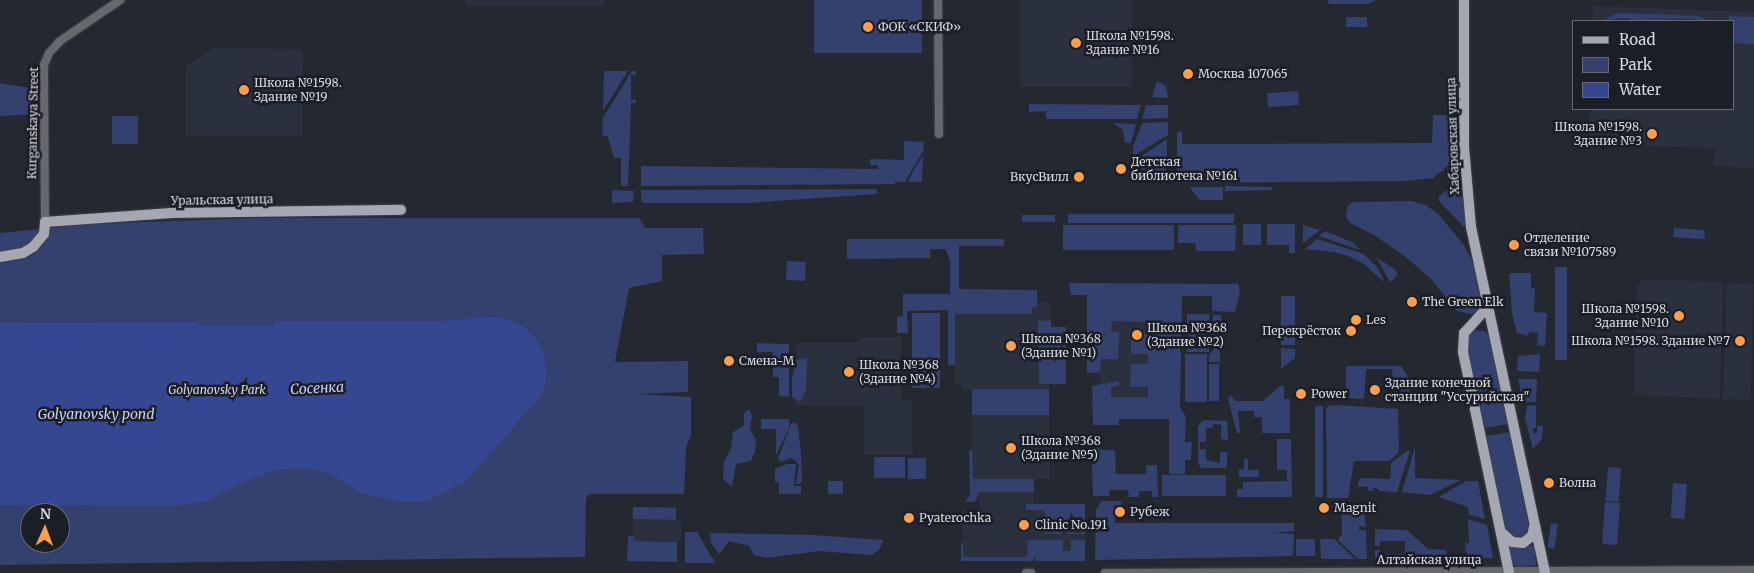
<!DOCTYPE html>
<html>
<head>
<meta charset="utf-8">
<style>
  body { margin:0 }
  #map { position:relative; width:1754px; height:573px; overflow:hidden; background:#242831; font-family:Merriweather,serif }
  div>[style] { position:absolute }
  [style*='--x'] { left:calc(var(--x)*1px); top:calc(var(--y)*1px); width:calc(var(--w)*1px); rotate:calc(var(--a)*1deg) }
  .built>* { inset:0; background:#2b303f; transform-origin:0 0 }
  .green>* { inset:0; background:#34416f; transform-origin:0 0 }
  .water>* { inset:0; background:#364792 }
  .roads { filter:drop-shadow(0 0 1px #40444d) drop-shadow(0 0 1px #40444d) }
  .minor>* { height:8px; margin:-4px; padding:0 4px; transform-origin:4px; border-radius:4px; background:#66686d }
  .major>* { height:10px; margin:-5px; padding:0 5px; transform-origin:5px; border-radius:5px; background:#a5a8b3 }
  .dots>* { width:14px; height:14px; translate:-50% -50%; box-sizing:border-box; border:2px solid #1b1e27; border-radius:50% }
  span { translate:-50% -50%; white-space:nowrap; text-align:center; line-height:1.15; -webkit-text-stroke:5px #1b1e27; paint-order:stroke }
  .poi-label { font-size:12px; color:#d6d9df }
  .left { translate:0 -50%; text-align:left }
  .right { translate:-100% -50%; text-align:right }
  .street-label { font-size:12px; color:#d6d9df }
  .park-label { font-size:12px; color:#cfd7ec; font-style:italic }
  .water-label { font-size:14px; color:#c4d2fd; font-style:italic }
  .legend { position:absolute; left:1572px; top:20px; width:162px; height:90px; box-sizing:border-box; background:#1b1e27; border:1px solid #666971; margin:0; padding:6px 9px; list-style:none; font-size:15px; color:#d6d9df }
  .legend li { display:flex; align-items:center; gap:10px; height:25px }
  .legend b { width:25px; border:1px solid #666971 }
  .north { position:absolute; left:20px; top:503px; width:50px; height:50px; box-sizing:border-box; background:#1b1e27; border:1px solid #666971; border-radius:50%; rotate:2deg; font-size:14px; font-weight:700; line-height:20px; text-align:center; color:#d6d9df }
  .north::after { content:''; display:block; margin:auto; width:18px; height:22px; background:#f99f4d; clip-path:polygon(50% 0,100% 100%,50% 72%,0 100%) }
</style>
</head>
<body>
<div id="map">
  <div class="built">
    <div style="left:467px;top:0;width:137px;height:6px"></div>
    <div style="left:1020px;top:0;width:112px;height:87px"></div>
    <div style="clip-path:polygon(1593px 6px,1754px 12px,1754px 168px,1714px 166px,1715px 148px,1588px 144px,1589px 109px,1733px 109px,1733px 21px,1592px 21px)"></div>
    <div style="clip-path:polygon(213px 48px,303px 49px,302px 136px,186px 136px,186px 67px)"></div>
    <div style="clip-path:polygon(1643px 279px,1723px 282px,1720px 399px,1634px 395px,1637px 286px)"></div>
    <div style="left:1727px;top:283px;width:27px;height:116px;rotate:2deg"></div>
    <div style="clip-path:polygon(1181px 295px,1180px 407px,1101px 406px,1100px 374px,1093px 374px,1093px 296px)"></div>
    <div style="clip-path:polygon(955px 302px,1051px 302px,1051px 327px,1066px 327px,1066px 384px,1049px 384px,1050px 479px,972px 479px,972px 390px,962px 390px,961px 384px,955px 384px)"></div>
    <div style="clip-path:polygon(861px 337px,901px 337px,901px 400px,912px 400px,913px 455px,864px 455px,864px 406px,796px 406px,796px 343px,860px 343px)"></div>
    <div style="clip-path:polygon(979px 492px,1034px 492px,1034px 504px,1050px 504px,1085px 516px,1085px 557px,963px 557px,963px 510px,979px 510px)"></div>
    <div style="left:633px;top:519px;width:48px;height:22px"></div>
  </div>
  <div class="green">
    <div style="left:814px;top:0;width:108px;height:53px"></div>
    <div style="clip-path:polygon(1327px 0,1376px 0,1369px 4px,1329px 4px)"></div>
    <div style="clip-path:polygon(1622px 13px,1698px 16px,1708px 21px,1695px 19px,1641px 18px,1692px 21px,1630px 21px,1630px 18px,1621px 18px,1604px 21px,1613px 15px)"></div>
    <div style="clip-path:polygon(1729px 16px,1754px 17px,1754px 44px,1733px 43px,1733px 21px,1729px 21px)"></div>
    <div style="left:1346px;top:17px;width:21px;height:10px"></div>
    <div style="clip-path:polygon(604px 71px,628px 71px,603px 111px)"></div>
    <div style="clip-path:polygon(632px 71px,636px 71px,636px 75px,631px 75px,631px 100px,636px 100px,636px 103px,631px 103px,628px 186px,621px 186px,621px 158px,614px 158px,608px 137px,602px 135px,603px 118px)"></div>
    <div style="clip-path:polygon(1159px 82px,1166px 86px,1168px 98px,1152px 97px,1156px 83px)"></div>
    <div style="clip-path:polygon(0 83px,29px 88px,35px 114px,0 116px)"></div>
    <div style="left:1298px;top:91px;width:14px;height:31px;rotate:86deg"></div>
    <div style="clip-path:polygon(1029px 104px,1141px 105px,1137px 119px,1046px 119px,1046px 111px,1029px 112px)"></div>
    <div style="clip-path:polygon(1146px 105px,1168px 105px,1168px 118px,1142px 119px)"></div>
    <div style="clip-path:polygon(1433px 115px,1453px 115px,1454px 135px,1450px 164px,1433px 178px,1407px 181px,1177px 183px,1177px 132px,1182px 131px,1182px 144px,1432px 143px)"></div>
    <div style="left:112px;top:116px;width:26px;height:28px"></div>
    <div style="clip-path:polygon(1168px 122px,1168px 135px,1133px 156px,1133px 147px,1142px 123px)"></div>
    <div style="clip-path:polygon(1113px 123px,1136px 124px,1131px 143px,1125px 143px,1123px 130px)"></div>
    <div style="clip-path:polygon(1167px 139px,1166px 177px,1133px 167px,1133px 162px)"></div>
    <div style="clip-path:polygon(904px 141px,924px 142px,923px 151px,905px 182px,895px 182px,895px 184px,641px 186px,641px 166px,878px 169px,878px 165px,870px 165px,870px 159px,904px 160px)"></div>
    <div style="clip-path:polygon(923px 156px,922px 182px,908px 182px,915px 168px)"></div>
    <div style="clip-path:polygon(1133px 171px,1161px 179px,1161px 182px,1133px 182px)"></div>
    <div style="clip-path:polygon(1454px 185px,1462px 187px,1466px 224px,1464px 227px,1439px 201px,1439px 196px)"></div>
    <div style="clip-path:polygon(1225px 186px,1272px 187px,1272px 190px,1225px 191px)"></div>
    <div style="clip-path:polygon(1189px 187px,1223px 187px,1223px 200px,1200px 200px)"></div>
    <div style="clip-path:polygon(877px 189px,877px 194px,749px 203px,643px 203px,641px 198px,641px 190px)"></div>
    <div style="clip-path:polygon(612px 190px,634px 191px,633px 202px,612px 203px)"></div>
    <div style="clip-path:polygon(1411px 201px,1426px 205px,1439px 215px,1464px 245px,1474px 265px,1482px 302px,1478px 312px,1470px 314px,1457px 311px,1431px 279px,1406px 257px,1374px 235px,1350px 223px,1346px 216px,1348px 205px,1354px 202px)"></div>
    <div style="left:1068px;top:214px;width:166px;height:9px"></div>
    <div style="left:1022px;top:215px;width:33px;height:7px"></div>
    <div style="clip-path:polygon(evenodd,256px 218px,639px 218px,645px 228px,703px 228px,704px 254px,662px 255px,662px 281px,629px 288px,615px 362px,688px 361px,688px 392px,636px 394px,691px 397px,691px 435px,686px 447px,684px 494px,590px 494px,586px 498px,585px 557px,0 565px,0 233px,90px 224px,256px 218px,30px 513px,60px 513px,60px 543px,30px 543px,30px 513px)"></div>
    <div style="left:1243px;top:224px;width:18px;height:21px"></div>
    <div style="clip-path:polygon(1267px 224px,1295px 224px,1295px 253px,1289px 253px,1289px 245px,1267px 245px)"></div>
    <div style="left:1063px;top:225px;width:111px;height:25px"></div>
    <div style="clip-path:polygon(1178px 225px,1236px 225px,1235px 251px,1196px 251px,1195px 243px,1178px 243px)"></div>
    <div style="clip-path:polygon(1303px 225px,1320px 230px,1303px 243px)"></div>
    <div style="left:1674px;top:228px;width:31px;height:9px;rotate:4deg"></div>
    <div style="clip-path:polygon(1325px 231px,1354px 243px,1360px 250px,1319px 236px)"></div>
    <div style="clip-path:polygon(847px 239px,1004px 239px,1004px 246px,959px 246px,959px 289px,1037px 290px,1037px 307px,1032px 307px,1032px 314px,955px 314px,955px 365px,948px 365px,948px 310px,907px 311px,908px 333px,897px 333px,897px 317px,903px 316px,903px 294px,950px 294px,950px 261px,946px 249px,930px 249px,930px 258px,847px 259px)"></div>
    <div style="clip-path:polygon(1317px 239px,1364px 254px,1377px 267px,1385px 283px,1364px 264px,1351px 257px,1334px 252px,1305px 249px)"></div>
    <div style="clip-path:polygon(1376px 257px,1396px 270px,1397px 275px,1393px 280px,1390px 282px)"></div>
    <div style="left:787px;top:261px;width:19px;height:19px;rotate:3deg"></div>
    <div style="left:1555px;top:267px;width:12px;height:93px"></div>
    <div style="clip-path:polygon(1509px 273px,1531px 273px,1531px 288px,1535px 288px,1534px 312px,1547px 313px,1545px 346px,1537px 345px,1538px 333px,1529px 332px,1528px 336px,1517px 333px,1512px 313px)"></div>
    <div style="clip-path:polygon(1069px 283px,1238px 284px,1240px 291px,1235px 312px,1212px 311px,1212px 296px,1182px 296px,1180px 407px,1186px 417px,1185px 442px,1192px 442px,1191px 460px,1185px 460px,1185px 474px,1169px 474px,1169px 419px,1119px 419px,1119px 425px,1093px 425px,1092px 386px,1119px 381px,1119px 386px,1111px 387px,1111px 397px,1148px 397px,1148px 387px,1130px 387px,1131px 364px,1148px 364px,1148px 354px,1131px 354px,1131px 332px,1148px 332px,1148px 322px,1112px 321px,1111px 331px,1119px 332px,1118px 359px,1101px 359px,1100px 372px,1087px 373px,1087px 295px,1071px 295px)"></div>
    <div style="left:1281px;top:296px;width:14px;height:49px"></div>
    <div style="left:912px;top:313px;width:28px;height:75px"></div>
    <div style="left:1187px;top:314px;width:22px;height:38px"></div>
    <div style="left:1213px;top:315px;width:8px;height:21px"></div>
    <div style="clip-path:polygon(1051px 320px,1051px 327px,1066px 327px,1066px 384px,1039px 384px,1038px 321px)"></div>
    <div style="clip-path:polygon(1474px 330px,1485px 331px,1489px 336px,1508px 424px,1484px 428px,1466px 344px,1469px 333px)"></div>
    <div style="clip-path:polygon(1214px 337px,1220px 337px,1220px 362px,1209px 362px,1209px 355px,1214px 349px)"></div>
    <div style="clip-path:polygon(757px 343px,789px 344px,789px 397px,779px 396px,779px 377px,773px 377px,773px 352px,757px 352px)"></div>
    <div style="clip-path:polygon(1281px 348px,1295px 349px,1295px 358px,1281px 369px)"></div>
    <div style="left:1185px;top:354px;width:22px;height:48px"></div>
    <div style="clip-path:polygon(1540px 354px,1539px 372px,1517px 371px,1518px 356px)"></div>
    <div style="clip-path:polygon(807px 358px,806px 390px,800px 402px,792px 397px,792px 377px,797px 360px)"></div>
    <div style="left:1209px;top:364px;width:10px;height:37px"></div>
    <div style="clip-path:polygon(1346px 366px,1401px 366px,1409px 378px,1393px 378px,1392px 369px,1366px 369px,1364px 399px,1346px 398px)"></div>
    <div style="clip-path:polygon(1518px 379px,1537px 379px,1536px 402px,1523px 402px)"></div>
    <div style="clip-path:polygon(1409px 383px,1411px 403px,1393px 402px,1393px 384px)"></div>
    <div style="clip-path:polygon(1280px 386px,1284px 386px,1284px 399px,1290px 399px,1290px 433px,1262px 433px,1262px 417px,1254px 417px,1254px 411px,1238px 411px,1240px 433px,1237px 433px,1228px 399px,1231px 395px,1235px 401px,1263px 401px)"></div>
    <div style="left:1049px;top:389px;width:26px;height:77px;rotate:90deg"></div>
    <div style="clip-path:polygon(1339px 405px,1398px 409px,1399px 452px,1389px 461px,1354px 461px,1348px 498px,1327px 498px,1326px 410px,1328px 406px)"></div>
    <div style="clip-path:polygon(1536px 405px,1536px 428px,1533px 428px,1533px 433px,1537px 433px,1537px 426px,1543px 426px,1542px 439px,1533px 449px,1525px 418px,1527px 406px)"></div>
    <div style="left:1315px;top:406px;width:8px;height:91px"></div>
    <div style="clip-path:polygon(749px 409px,752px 416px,750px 429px,756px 440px,755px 451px,751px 461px,736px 464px,732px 487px,723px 479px,724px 462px,731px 448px,733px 432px,744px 425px,744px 413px)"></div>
    <div style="clip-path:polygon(761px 419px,789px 419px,789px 428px,776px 455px,776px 429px,761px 429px)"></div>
    <div style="clip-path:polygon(1203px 420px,1227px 421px,1228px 440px,1221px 439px,1221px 425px,1213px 424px,1213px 428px,1206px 428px,1206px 442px,1200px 442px,1200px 449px,1206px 449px,1206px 460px,1220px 463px,1220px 452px,1227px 452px,1227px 466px,1225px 468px,1202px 468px,1198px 464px,1198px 426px)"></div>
    <div style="clip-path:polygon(794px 422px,798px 426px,801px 454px,802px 482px,799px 484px,796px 484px,799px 465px,796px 461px,790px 458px,782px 462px,778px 459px,791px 424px)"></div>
    <div style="clip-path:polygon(1510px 432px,1529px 525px,1527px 533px,1522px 538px,1514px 538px,1505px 530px,1486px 436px)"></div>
    <div style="clip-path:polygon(1091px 436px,1098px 436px,1099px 450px,1115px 450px,1116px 474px,1146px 474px,1146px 465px,1157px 465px,1158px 497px,1152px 497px,1152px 491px,1139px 491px,1139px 497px,1129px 497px,1128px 490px,1110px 490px,1109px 496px,1093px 496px)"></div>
    <div style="clip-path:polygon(1277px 439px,1291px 439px,1292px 497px,1237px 497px,1237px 489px,1243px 489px,1243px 482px,1287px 481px,1287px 470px,1277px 470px)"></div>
    <div style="clip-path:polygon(1415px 447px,1415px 478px,1461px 480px,1430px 495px,1402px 492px)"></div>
    <div style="clip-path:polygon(969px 450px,972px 450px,973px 479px,1034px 479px,1034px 492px,979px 492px,975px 502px,965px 502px,970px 495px)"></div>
    <div style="clip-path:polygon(1407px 451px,1410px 451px,1397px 492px,1379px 491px,1379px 489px,1373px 488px,1373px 491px,1368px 491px,1368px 487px,1357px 486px,1360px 478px,1390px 479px,1391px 463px)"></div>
    <div style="left:874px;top:457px;width:31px;height:21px"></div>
    <div style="left:908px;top:458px;width:18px;height:21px"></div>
    <div style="clip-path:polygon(1244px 459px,1248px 459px,1248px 470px,1259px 470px,1259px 477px,1239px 477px,1239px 469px,1244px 469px)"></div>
    <div style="clip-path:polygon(787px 464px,796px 464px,794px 486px,801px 486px,801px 494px,779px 494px,779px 482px,775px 482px,775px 469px)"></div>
    <div style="left:1608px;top:467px;width:13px;height:34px;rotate:4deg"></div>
    <div style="left:1162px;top:475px;width:64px;height:21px"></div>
    <div style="left:828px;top:481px;width:15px;height:13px"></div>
    <div style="clip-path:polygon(1466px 481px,1478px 481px,1485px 519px,1469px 515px,1468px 507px,1439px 497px)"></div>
    <div style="left:1673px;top:483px;width:14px;height:35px;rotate:4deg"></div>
    <div style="clip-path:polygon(1102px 501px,1122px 501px,1121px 505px,1114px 505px,1115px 523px,1294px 523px,1294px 531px,1273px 533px,1294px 534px,1293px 556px,1095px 560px,1096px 509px)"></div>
    <div style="clip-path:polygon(1341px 502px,1364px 507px,1366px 527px,1359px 526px,1359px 530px,1366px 530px,1367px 559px,1358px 559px,1338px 540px,1342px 534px)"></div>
    <div style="left:1605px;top:502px;width:15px;height:42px;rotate:4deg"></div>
    <div style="clip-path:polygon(1026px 504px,1085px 504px,1085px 534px,1067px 534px,1067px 532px,1081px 533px,1081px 520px,1062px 520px,1062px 534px,1045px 534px,1045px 510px,1026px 510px)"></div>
    <div style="left:633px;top:507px;width:43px;height:12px;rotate:1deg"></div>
    <div style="clip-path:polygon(1468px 519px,1487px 525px,1493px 558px,1466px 558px,1465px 543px,1469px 543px)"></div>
    <div style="left:1551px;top:523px;width:7px;height:25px;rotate:8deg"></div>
    <div style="clip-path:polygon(1375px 529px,1407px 530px,1428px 549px,1446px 550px,1447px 558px,1375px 558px,1375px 550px,1380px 550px,1380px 554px,1405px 554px,1405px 541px,1380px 541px,1380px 546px,1375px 546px)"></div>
    <div style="clip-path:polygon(685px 532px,697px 532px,715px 563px,685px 563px)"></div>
    <div style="clip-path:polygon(710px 533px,812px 535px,883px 540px,879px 550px,871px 555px,819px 551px,767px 558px,754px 555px,749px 546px,729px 541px,719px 554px,711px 543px)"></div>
    <div style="clip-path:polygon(628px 536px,633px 536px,634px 541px,677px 542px,677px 562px,627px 561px)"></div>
    <div style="left:1296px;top:539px;width:19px;height:17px"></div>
    <div style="clip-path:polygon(1320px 539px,1334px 539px,1355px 559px,1321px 559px)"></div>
    <div style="clip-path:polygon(1028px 540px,1063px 540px,1063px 551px,1071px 551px,1071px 540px,1085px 540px,1085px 561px,1036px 561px,1035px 557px,1033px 561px,961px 561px,961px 543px,963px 543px,963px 557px,1027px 557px)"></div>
    <div style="clip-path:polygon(1534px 545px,1536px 565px,1516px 566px,1512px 563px,1509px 547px,1523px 548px)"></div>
  </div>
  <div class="water">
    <div style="clip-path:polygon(492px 317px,509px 320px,524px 327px,537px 340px,543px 352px,547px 372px,545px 386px,539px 398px,465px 482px,425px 501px,394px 501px,362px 493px,326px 472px,303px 468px,276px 470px,248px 480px,206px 501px,175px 506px,0 505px,0 323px,199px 322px,199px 326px,274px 326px,275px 321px,443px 321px)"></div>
  </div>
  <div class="roads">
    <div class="minor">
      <div style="--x:938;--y:0;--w:134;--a:89.6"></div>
      <div style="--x:45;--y:222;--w:157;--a:-90.4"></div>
      <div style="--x:44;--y:65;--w:13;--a:-67"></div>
      <div style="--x:49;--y:53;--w:16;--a:-47"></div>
      <div style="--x:60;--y:41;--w:73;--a:-34.3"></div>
      <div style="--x:1026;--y:573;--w:5;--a:0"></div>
      <div style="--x:1105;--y:573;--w:649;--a:-0.26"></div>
    </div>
    <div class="major">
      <div style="--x:1464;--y:0;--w:147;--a:90"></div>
      <div style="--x:1464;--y:147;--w:80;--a:85"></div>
      <div style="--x:1471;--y:227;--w:354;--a:77.9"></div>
      <div style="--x:0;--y:257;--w:23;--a:-10"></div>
      <div style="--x:23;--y:253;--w:12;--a:-31"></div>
      <div style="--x:33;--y:247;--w:17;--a:-50"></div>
      <div style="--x:44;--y:234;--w:12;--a:-85"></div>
      <div style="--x:45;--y:222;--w:127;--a:-4.1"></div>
      <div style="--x:172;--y:213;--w:229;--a:-0.8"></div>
      <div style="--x:1487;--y:301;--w:10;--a:107"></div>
      <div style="--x:1484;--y:311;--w:30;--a:132"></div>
      <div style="--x:1464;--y:333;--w:19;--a:93"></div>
      <div style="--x:1463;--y:352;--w:226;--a:78.2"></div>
      <div style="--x:1501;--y:532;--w:15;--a:42"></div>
      <div style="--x:1512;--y:542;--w:11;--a:5"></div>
      <div style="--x:1523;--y:543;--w:11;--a:-38"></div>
      <div style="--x:1532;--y:536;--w:9;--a:-77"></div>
    </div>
  </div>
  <div class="dots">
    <div style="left:868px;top:27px;background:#f99f4d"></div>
    <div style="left:1076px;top:43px;background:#f99f4d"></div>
    <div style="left:1188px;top:74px;background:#f99f4d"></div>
    <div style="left:244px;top:90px;background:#f99f4d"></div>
    <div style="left:1652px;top:134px;background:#f99f4d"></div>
    <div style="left:1121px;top:169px;background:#f99f4d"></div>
    <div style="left:1079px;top:177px;background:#f99f4d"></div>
    <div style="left:1514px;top:245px;background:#f99f4d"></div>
    <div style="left:1412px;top:302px;background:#f99f4d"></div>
    <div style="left:1679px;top:316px;background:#f99f4d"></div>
    <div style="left:1356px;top:320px;background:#f99f4d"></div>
    <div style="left:1351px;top:331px;background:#f99f4d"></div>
    <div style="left:1137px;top:335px;background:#f99f4d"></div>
    <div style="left:1740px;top:341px;background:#f99f4d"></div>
    <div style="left:1011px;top:346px;background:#f99f4d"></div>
    <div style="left:729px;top:361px;background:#f99f4d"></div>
    <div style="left:849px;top:372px;background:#f99f4d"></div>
    <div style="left:1375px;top:390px;background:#f99f4d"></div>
    <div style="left:1301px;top:394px;background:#f99f4d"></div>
    <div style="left:1011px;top:448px;background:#f99f4d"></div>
    <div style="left:1549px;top:483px;background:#f99f4d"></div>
    <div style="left:1324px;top:508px;background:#f99f4d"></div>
    <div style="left:1120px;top:512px;background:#f99f4d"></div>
    <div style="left:909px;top:518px;background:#f99f4d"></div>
    <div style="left:1024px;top:525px;background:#f99f4d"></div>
  </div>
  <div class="poi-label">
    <span class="left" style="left:878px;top:27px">ФОК «СКИФ»</span>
    <span class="left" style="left:1086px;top:43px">Школа №1598.<br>Здание №16</span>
    <span class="left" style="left:1198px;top:74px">Москва 107065</span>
    <span class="left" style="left:254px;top:90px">Школа №1598.<br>Здание №19</span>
    <span class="right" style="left:1642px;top:134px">Школа №1598.<br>Здание №3</span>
    <span class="left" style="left:1131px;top:169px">Детская<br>библиотека №161</span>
    <span class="right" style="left:1069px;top:177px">ВкусВилл</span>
    <span class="left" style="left:1524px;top:245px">Отделение<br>связи №107589</span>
    <span class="left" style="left:1422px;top:302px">The Green Elk</span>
    <span class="right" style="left:1669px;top:316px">Школа №1598.<br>Здание №10</span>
    <span class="left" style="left:1366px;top:320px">Les</span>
    <span class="left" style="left:1147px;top:335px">Школа №368<br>(Здание №2)</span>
    <span class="right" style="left:1341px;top:331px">Перекрёсток</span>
    <span class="left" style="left:1021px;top:346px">Школа №368<br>(Здание №1)</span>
    <span class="right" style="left:1730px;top:341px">Школа №1598. Здание №7</span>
    <span class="left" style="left:739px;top:361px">Смена-М</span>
    <span class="left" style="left:859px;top:372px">Школа №368<br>(Здание №4)</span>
    <span class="left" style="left:1385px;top:390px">Здание конечной<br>станции "Уссурийская"</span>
    <span class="left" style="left:1311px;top:394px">Power</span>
    <span class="left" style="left:1021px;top:448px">Школа №368<br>(Здание №5)</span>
    <span class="left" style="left:1559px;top:483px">Волна</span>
    <span class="left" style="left:1334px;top:508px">Magnit</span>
    <span class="left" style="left:1130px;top:512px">Рубеж</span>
    <span class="left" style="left:919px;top:518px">Pyaterochka</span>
    <span class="left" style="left:1035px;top:525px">Clinic No.191</span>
  </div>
  <div class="street-label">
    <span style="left:33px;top:123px;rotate:-89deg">Kurganskaya Street</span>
    <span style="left:1453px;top:136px;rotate:-92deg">Хабаровская улица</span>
    <span style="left:222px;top:200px;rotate:-1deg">Уральская улица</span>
    <span style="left:1429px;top:560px">Алтайская улица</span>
  </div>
  <div class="park-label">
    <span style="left:217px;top:390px">Golyanovsky Park</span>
  </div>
  <div class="water-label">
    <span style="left:317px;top:388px;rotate:-3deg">Сосенка</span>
    <span style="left:96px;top:414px">Golyanovsky pond</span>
  </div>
  <ul class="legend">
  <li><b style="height:6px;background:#a5a8b3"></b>Road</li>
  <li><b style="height:14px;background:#34416f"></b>Park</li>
  <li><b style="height:14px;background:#364792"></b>Water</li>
  </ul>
  <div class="north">N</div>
</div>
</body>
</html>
